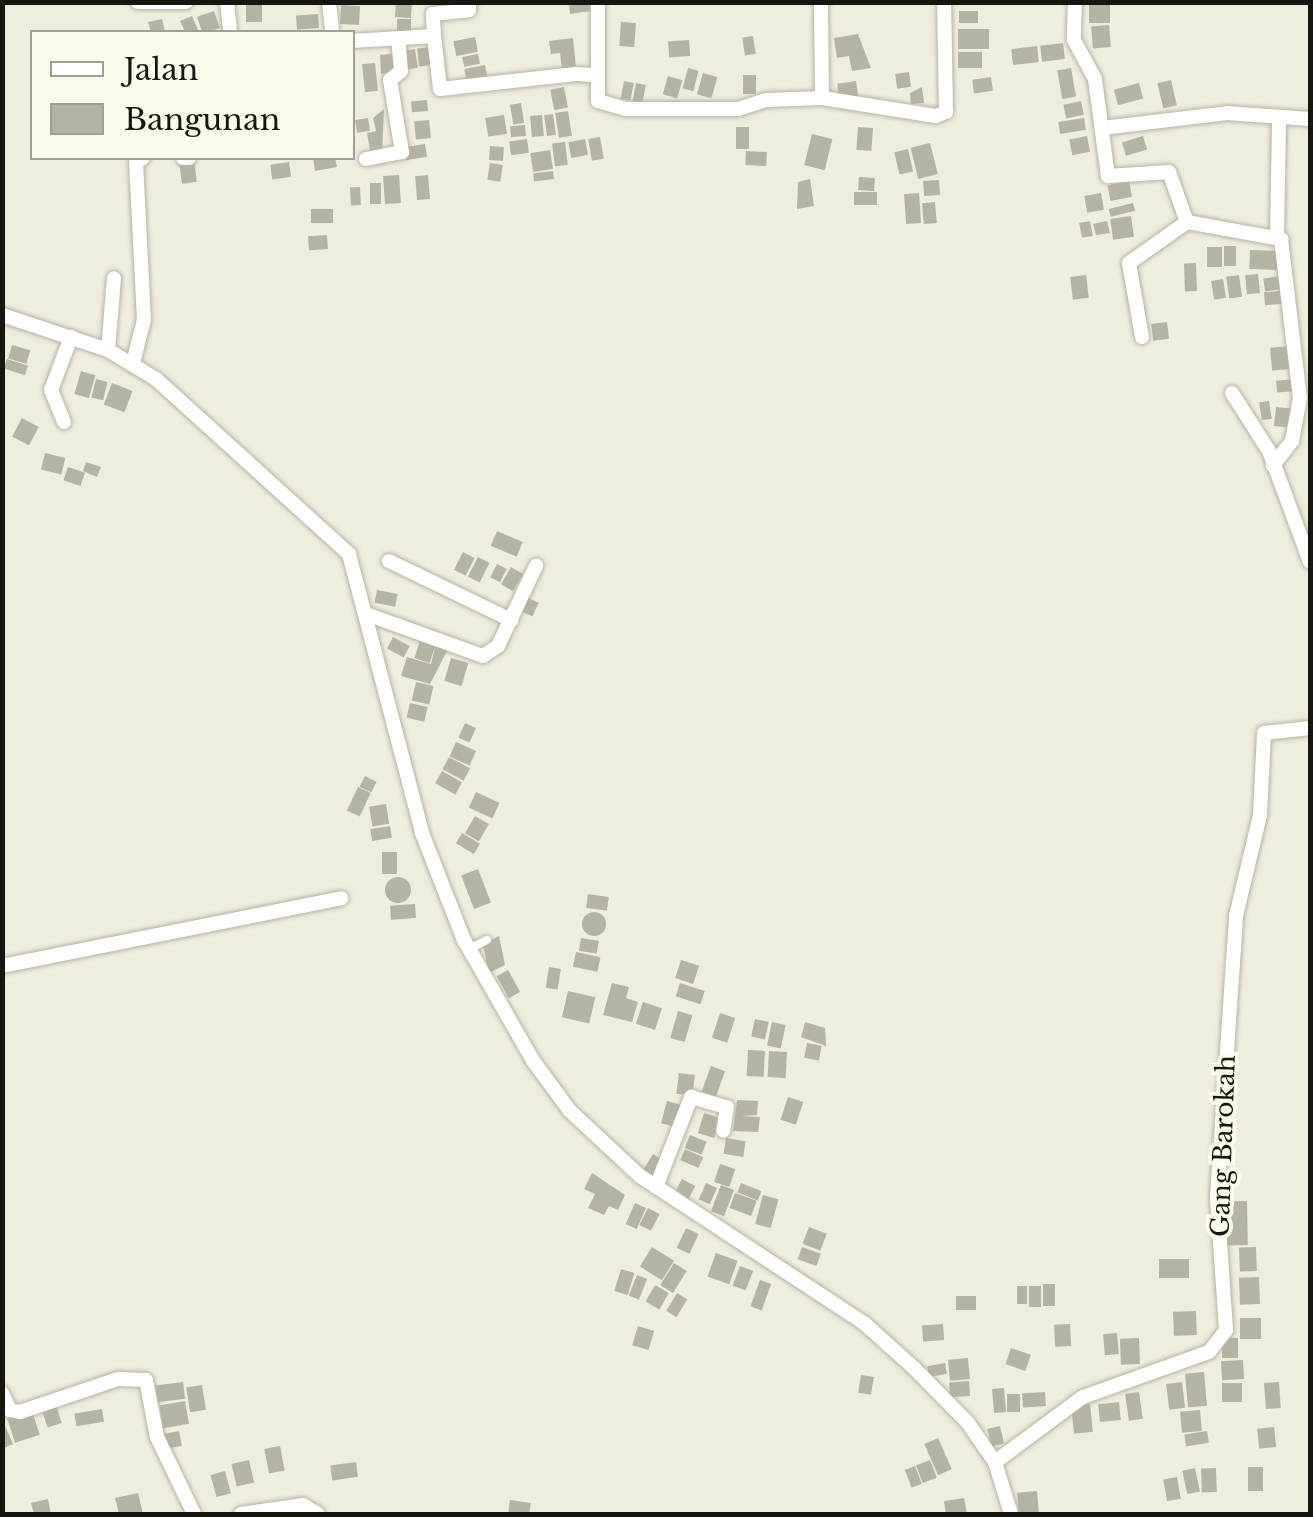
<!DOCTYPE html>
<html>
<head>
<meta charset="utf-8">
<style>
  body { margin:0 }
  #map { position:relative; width:1313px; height:1517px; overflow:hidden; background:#efeddd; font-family:"Libre Baskerville",serif }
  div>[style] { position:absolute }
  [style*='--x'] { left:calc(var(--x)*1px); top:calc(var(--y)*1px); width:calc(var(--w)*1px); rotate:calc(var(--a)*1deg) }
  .building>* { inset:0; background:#b5b3a4; transform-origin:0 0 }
  .round { border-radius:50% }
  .roads { filter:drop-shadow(0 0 2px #b5b3a4) drop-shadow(0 0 2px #b5b3a4) }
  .lane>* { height:8px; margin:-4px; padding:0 4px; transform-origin:4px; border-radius:4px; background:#fff }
  .street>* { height:14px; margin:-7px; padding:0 7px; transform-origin:7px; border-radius:7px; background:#fff }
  span { translate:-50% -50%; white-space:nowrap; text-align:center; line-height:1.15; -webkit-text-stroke:8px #fcfaea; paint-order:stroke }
  .street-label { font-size:25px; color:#171611 }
  .frame { position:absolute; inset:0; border:5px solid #171611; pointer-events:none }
  .legend { position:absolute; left:30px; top:30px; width:325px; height:130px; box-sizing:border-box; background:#fcfaea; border:2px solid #a09f93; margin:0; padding:12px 18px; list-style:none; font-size:30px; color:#171611 }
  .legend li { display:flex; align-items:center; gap:20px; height:50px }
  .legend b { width:50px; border:2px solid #a09f93 }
</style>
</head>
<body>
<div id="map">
  <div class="building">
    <div style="left:246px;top:2px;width:16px;height:20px"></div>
    <div style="left:396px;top:2px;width:16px;height:15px;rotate:4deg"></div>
    <div style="clip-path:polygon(569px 2px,589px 2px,590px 11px,570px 14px)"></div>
    <div style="left:1089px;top:2px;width:21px;height:21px"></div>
    <div style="left:341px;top:5px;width:19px;height:19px;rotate:3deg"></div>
    <div style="left:214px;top:11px;width:18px;height:18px;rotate:71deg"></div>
    <div style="left:978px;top:11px;width:12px;height:19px;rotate:90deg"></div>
    <div style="left:318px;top:14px;width:14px;height:22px;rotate:86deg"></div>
    <div style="clip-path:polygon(192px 16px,199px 32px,185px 32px,180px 21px)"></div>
    <div style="clip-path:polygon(162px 19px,165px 32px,151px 32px,148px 22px)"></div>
    <div style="left:397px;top:19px;width:14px;height:15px"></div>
    <div style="left:621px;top:22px;width:15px;height:24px;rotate:4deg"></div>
    <div style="left:1109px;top:25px;width:22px;height:18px;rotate:85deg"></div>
    <div style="left:958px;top:29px;width:31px;height:20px"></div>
    <div style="clip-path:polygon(858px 34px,871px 68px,852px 71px,849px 56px,837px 58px,834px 38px)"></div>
    <div style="left:753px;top:36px;width:18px;height:11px;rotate:81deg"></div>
    <div style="left:475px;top:37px;width:15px;height:22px;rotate:79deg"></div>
    <div style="clip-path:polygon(573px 38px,576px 68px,562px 69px,560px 53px,551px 54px,549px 41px)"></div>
    <div style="left:689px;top:40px;width:16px;height:21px;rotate:86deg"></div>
    <div style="left:1063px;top:43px;width:16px;height:23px;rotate:83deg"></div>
    <div style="left:1037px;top:46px;width:16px;height:26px;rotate:83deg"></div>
    <div style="left:432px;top:47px;width:18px;height:15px;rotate:84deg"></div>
    <div style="left:415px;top:49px;width:19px;height:14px;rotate:81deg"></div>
    <div style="left:982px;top:52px;width:16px;height:24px;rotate:90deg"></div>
    <div style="left:394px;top:54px;width:19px;height:14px;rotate:87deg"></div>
    <div style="left:478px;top:54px;width:10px;height:16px;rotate:79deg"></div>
    <div style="left:375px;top:63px;width:28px;height:13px;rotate:84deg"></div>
    <div style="left:485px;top:65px;width:16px;height:21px;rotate:79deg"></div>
    <div style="left:688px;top:68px;width:11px;height:21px;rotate:15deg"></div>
    <div style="left:1071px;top:68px;width:29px;height:14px;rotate:80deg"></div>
    <div style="left:909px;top:72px;width:15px;height:14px;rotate:82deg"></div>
    <div style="left:703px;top:73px;width:15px;height:22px;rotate:16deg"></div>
    <div style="left:743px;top:75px;width:13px;height:19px"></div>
    <div style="left:668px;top:76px;width:15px;height:19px;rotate:16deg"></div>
    <div style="left:991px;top:77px;width:14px;height:19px;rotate:82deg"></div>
    <div style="left:1171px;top:80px;width:26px;height:14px;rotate:77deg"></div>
    <div style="left:624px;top:81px;width:10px;height:18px;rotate:11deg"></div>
    <div style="left:856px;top:81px;width:15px;height:19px;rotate:82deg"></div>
    <div style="left:636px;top:83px;width:10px;height:18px;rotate:11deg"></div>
    <div style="left:1139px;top:83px;width:16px;height:26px;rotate:75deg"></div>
    <div style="left:564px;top:87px;width:21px;height:14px;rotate:79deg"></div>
    <div style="clip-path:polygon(922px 87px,924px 103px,911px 104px,910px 93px)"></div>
    <div style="left:427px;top:100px;width:11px;height:16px;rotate:85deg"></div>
    <div style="left:1081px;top:101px;width:14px;height:18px;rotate:78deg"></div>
    <div style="left:521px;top:103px;width:20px;height:11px;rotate:81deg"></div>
    <div style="clip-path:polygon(384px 109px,382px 155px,371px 156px,367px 133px,376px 131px,373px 118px)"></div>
    <div style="left:568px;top:111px;width:25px;height:13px;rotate:81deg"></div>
    <div style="left:553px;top:114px;width:21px;height:9px;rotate:82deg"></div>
    <div style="left:504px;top:115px;width:19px;height:19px;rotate:81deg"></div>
    <div style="left:542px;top:115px;width:21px;height:12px;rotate:85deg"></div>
    <div style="left:368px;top:118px;width:13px;height:13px;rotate:81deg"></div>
    <div style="left:1084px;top:118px;width:12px;height:26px;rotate:81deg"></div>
    <div style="left:429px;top:120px;width:18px;height:15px;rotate:84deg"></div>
    <div style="left:525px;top:125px;width:11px;height:15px;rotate:85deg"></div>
    <div style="left:736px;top:127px;width:13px;height:22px"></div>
    <div style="left:858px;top:127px;width:15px;height:23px;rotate:4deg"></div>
    <div style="left:812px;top:134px;width:21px;height:32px;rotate:14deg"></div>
    <div style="left:1087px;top:136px;width:16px;height:18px;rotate:79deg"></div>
    <div style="left:1143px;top:136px;width:14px;height:22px;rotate:73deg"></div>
    <div style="left:600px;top:137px;width:22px;height:12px;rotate:80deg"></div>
    <div style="left:527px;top:139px;width:14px;height:18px;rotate:82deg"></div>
    <div style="left:585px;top:139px;width:16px;height:17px;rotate:79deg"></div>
    <div style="left:565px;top:142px;width:23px;height:13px;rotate:83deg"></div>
    <div style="left:930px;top:143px;width:32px;height:20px;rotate:76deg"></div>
    <div style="left:425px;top:144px;width:13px;height:21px;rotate:81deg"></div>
    <div style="left:490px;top:146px;width:14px;height:14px;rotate:4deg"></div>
    <div style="left:908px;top:149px;width:23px;height:14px;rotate:77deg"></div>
    <div style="left:550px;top:150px;width:19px;height:20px;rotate:81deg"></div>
    <div style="left:746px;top:151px;width:21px;height:14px;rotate:3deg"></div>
    <div style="clip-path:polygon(313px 158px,335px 158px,337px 167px,315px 171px)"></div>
    <div style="left:194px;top:159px;width:23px;height:15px;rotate:83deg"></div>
    <div style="left:289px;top:162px;width:15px;height:19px;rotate:82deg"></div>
    <div style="left:490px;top:163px;width:13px;height:17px;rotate:9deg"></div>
    <div style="left:553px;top:171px;width:8px;height:20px;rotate:83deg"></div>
    <div style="left:399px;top:175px;width:28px;height:16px;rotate:86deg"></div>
    <div style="left:428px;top:175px;width:24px;height:13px;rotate:85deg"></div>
    <div style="left:859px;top:177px;width:16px;height:13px;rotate:4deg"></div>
    <div style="clip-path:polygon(810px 179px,814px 206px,797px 209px,798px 182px)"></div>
    <div style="left:939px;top:180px;width:15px;height:16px;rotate:86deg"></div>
    <div style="left:1129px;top:181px;width:16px;height:22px;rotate:79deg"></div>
    <div style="left:370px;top:183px;width:11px;height:21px"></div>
    <div style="left:360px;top:187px;width:18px;height:10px;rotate:87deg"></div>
    <div style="left:854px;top:192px;width:23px;height:13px"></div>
    <div style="left:919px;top:193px;width:30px;height:15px;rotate:86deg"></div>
    <div style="left:1101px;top:193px;width:17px;height:17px;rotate:80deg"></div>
    <div style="left:935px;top:202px;width:21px;height:13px;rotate:85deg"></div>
    <div style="left:1133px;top:203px;width:8px;height:25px;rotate:76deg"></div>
    <div style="left:333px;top:209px;width:14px;height:22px;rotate:90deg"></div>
    <div style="left:1131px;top:216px;width:21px;height:21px;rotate:82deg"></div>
    <div style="left:1090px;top:221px;width:15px;height:11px;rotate:79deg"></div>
    <div style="clip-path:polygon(1107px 221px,1110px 233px,1096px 235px,1093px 224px)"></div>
    <div style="left:327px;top:235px;width:14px;height:19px;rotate:86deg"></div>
    <div style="left:1224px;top:246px;width:12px;height:20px"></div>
    <div style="left:1207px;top:247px;width:15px;height:20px"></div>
    <div style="left:1250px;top:250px;width:31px;height:19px;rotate:2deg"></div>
    <div style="left:1196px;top:263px;width:28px;height:12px;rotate:88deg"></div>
    <div style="left:1258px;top:274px;width:19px;height:13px;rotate:84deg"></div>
    <div style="left:1086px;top:275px;width:23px;height:16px;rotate:83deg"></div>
    <div style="left:1239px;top:275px;width:22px;height:13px;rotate:82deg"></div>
    <div style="left:1280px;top:276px;width:13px;height:17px;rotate:81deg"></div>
    <div style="left:1223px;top:279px;width:19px;height:12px;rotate:81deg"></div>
    <div style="left:1281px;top:291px;width:13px;height:17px;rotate:86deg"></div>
    <div style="left:1167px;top:322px;width:17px;height:16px;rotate:83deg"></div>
    <div style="left:12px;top:345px;width:19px;height:14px;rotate:16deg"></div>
    <div style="left:1289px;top:346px;width:23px;height:19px;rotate:85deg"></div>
    <div style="left:7px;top:359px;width:22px;height:10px;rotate:18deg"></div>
    <div style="left:81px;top:371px;width:15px;height:24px;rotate:16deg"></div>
    <div style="left:96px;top:379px;width:12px;height:19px;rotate:14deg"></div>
    <div style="left:1295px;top:379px;width:12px;height:19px;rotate:85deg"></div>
    <div style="left:112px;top:383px;width:22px;height:23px;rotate:21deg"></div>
    <div style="left:1269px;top:401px;width:18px;height:10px;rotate:81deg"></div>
    <div style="left:1276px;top:407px;width:20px;height:19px;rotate:6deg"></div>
    <div style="left:22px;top:418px;width:19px;height:21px;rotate:28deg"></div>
    <div style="left:45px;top:453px;width:21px;height:17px;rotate:14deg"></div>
    <div style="clip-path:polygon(86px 462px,101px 467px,97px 477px,83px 471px)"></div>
    <div style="left:68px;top:467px;width:18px;height:14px;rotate:19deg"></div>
    <div style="left:497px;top:531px;width:28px;height:16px;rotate:23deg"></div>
    <div style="left:463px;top:552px;width:13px;height:20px;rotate:27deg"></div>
    <div style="left:478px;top:557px;width:13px;height:22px;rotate:27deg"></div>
    <div style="left:497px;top:564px;width:11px;height:15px;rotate:27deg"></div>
    <div style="left:511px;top:567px;width:14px;height:20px;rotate:30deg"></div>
    <div style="left:377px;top:590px;width:21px;height:13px;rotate:11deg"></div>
    <div style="left:526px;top:597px;width:14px;height:15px;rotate:25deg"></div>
    <div style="left:393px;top:637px;width:19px;height:13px;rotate:28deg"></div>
    <div style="left:420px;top:641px;width:16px;height:18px;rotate:18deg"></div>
    <div style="clip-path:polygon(436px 643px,449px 647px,430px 684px,401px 676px,407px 657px,431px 664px)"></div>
    <div style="left:451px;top:658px;width:18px;height:24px;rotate:16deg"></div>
    <div style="left:416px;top:682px;width:18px;height:19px;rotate:13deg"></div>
    <div style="left:410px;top:703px;width:18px;height:15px;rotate:13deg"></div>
    <div style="left:465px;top:723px;width:12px;height:16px;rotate:24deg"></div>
    <div style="left:456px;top:742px;width:22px;height:16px;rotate:24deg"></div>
    <div style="left:449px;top:757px;width:24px;height:14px;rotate:28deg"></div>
    <div style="left:442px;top:771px;width:23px;height:14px;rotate:29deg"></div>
    <div style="left:365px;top:776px;width:13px;height:12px;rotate:27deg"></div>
    <div style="left:358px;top:787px;width:14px;height:26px;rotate:25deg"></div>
    <div style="left:476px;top:792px;width:26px;height:17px;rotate:25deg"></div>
    <div style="left:386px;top:804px;width:20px;height:17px;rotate:81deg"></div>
    <div style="left:475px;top:816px;width:16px;height:20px;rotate:30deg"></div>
    <div style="left:390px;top:826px;width:12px;height:20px;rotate:81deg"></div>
    <div style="left:462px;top:833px;width:21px;height:12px;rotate:31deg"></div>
    <div style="left:382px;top:852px;width:15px;height:22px"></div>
    <div style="left:478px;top:869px;width:36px;height:18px;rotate:69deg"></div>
    <div class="round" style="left:385px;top:877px;width:26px;height:26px"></div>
    <div style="left:588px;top:894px;width:21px;height:14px;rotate:8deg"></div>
    <div style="left:415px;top:904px;width:14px;height:25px;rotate:86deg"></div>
    <div class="round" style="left:582px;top:912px;width:24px;height:24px"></div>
    <div style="clip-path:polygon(499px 936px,505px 965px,489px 973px,483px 945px)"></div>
    <div style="left:581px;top:938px;width:18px;height:13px;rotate:9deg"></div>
    <div style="left:576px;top:952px;width:25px;height:15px;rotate:12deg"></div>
    <div style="left:681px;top:960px;width:19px;height:19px;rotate:18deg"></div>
    <div style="left:549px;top:967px;width:12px;height:21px;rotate:9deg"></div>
    <div style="left:508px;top:970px;width:25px;height:13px;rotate:61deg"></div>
    <div style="clip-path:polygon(612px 983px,629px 987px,626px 998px,638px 1002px,632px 1022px,603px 1015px)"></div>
    <div style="left:680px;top:983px;width:26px;height:14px;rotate:18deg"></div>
    <div style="left:568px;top:991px;width:28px;height:27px;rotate:13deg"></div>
    <div style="left:643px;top:1002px;width:20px;height:23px;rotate:18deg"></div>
    <div style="left:678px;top:1011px;width:15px;height:28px;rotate:16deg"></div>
    <div style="left:720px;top:1013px;width:16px;height:26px;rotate:18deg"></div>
    <div style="left:755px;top:1019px;width:14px;height:18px;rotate:12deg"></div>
    <div style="left:772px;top:1022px;width:14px;height:24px;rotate:12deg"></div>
    <div style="clip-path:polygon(805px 1022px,825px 1028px,826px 1046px,801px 1037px)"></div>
    <div style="left:807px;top:1043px;width:15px;height:15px;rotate:11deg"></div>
    <div style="left:748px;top:1050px;width:17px;height:26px;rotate:3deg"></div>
    <div style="left:769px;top:1051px;width:18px;height:26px;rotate:3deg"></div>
    <div style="left:711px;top:1066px;width:15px;height:27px;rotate:20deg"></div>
    <div style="left:679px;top:1073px;width:16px;height:21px;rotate:7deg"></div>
    <div style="left:788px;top:1097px;width:16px;height:24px;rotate:18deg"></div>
    <div style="clip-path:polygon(737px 1100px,758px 1101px,757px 1115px,741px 1116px,760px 1117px,758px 1132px,733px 1131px)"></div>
    <div style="left:667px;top:1101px;width:16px;height:23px;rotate:15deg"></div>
    <div style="left:704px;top:1113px;width:17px;height:21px;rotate:17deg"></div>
    <div style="left:690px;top:1135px;width:18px;height:14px;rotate:22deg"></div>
    <div style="left:726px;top:1138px;width:20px;height:16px;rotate:9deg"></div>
    <div style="left:685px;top:1149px;width:20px;height:12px;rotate:24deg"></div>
    <div style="left:653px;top:1154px;width:15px;height:22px;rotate:32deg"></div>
    <div style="left:720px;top:1164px;width:16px;height:19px;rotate:18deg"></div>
    <div style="clip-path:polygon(592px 1173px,625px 1195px,618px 1210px,609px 1206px,604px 1215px,588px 1208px,595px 1194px,584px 1189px)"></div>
    <div style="left:682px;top:1179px;width:15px;height:16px;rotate:28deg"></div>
    <div style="left:706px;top:1183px;width:12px;height:18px;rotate:24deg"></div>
    <div style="left:741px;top:1183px;width:22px;height:10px;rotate:22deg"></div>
    <div style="left:721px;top:1185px;width:14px;height:28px;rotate:21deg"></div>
    <div style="left:735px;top:1193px;width:23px;height:16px;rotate:20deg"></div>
    <div style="left:763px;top:1195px;width:16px;height:30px;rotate:15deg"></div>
    <div style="left:1247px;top:1201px;width:44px;height:23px;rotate:89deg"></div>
    <div style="left:635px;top:1203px;width:12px;height:23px;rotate:24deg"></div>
    <div style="left:648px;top:1208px;width:13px;height:19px;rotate:27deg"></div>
    <div style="left:809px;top:1227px;width:19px;height:18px;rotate:21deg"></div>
    <div style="left:686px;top:1228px;width:14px;height:22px;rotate:25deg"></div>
    <div style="left:652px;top:1247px;width:26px;height:23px;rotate:32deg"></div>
    <div style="left:802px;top:1247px;width:20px;height:13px;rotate:20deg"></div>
    <div style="left:1256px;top:1247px;width:24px;height:17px;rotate:88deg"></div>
    <div style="left:716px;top:1253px;width:23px;height:25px;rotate:20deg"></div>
    <div style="left:1159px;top:1259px;width:30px;height:19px"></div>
    <div style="left:674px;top:1263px;width:15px;height:26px;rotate:32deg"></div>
    <div style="left:740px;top:1266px;width:14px;height:21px;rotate:21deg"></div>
    <div style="left:621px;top:1269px;width:14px;height:23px;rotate:17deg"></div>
    <div style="left:637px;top:1275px;width:11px;height:22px;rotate:22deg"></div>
    <div style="left:1259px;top:1277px;width:27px;height:20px;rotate:88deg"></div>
    <div style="left:760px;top:1280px;width:12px;height:28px;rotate:20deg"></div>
    <div style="left:1043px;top:1284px;width:12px;height:22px"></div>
    <div style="left:655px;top:1285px;width:16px;height:19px;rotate:30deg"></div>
    <div style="left:1017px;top:1286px;width:10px;height:18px"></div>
    <div style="left:1029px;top:1286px;width:12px;height:21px"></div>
    <div style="left:677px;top:1293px;width:12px;height:21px;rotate:31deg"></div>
    <div style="left:976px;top:1296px;width:14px;height:20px;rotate:90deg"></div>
    <div style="left:1196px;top:1311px;width:24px;height:23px;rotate:88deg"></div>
    <div style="left:1240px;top:1318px;width:21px;height:21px"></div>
    <div style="left:943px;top:1324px;width:16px;height:21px;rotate:86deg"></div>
    <div style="left:1070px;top:1324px;width:22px;height:16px;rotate:87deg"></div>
    <div style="left:638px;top:1326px;width:17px;height:20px;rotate:17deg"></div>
    <div style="left:1117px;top:1333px;width:21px;height:14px;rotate:85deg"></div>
    <div style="left:1139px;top:1338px;width:26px;height:19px;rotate:88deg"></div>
    <div style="left:1222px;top:1338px;width:16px;height:20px"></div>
    <div style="left:1011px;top:1348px;width:21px;height:17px;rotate:19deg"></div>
    <div style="left:968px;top:1358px;width:21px;height:20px;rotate:85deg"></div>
    <div style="left:1243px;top:1360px;width:19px;height:22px;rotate:87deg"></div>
    <div style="left:945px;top:1363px;width:11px;height:18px;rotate:80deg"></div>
    <div style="left:1204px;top:1372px;width:34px;height:19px;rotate:85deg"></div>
    <div style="left:861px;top:1375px;width:13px;height:18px;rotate:9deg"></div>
    <div style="left:969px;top:1381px;width:15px;height:20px;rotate:86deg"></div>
    <div style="left:183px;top:1382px;width:17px;height:28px;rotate:83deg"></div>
    <div style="left:1182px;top:1382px;width:26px;height:16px;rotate:83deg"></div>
    <div style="left:1279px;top:1382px;width:26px;height:15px;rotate:86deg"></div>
    <div style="left:1222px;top:1383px;width:20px;height:19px"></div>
    <div style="left:202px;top:1385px;width:25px;height:16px;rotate:81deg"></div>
    <div style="left:1004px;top:1388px;width:24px;height:12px;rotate:85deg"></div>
    <div style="left:1045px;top:1392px;width:14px;height:23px;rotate:86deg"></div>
    <div style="left:1139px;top:1392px;width:27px;height:14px;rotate:82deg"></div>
    <div style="left:1020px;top:1394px;width:18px;height:13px;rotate:90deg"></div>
    <div style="left:185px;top:1401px;width:23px;height:26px;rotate:80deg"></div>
    <div style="left:55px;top:1402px;width:22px;height:15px;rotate:72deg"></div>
    <div style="left:1119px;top:1402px;width:18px;height:21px;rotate:84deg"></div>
    <div style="left:1090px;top:1404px;width:28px;height:19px;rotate:84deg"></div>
    <div style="left:102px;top:1409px;width:13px;height:28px;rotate:81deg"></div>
    <div style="left:1200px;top:1410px;width:21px;height:20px;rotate:85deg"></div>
    <div style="left:32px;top:1411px;width:25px;height:26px;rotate:72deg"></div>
    <div style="clip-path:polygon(2px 1419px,13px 1444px,2px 1449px)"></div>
    <div style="left:1000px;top:1426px;width:18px;height:13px;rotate:77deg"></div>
    <div style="left:1274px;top:1427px;width:20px;height:17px;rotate:84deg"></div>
    <div style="left:179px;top:1431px;width:15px;height:18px;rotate:79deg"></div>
    <div style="left:1207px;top:1431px;width:12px;height:23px;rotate:81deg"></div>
    <div style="left:938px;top:1438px;width:34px;height:15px;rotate:66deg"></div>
    <div style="left:280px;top:1446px;width:25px;height:16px;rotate:79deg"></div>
    <div style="left:249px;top:1460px;width:23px;height:18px;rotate:77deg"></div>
    <div style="left:930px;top:1460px;width:19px;height:15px;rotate:69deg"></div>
    <div style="left:356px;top:1462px;width:15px;height:26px;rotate:82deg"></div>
    <div style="left:915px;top:1466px;width:19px;height:11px;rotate:69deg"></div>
    <div style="left:1248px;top:1467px;width:15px;height:24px"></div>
    <div style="left:1195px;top:1468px;width:24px;height:13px;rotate:78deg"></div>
    <div style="left:1216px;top:1468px;width:24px;height:15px;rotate:88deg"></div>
    <div style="left:225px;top:1471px;width:23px;height:15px;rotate:75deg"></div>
    <div style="left:1177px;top:1477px;width:22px;height:14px;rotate:80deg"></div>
    <div style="left:1037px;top:1491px;width:23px;height:20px;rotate:85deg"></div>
    <div style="clip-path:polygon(138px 1493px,143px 1514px,119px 1514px,115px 1498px)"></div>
    <div style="clip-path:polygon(964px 1498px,967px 1514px,946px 1514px,944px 1501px)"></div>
    <div style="clip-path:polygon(48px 1499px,51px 1514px,34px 1514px,31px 1503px)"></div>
    <div style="clip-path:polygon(510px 1500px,531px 1503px,529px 1514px,508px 1514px)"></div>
  </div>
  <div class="roads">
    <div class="lane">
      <div style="--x:469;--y:949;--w:20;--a:-27"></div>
    </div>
    <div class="street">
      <div style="--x:138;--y:2;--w:48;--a:0"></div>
      <div style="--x:227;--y:2;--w:30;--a:84"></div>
      <div style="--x:329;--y:2;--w:30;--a:84"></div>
      <div style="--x:821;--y:2;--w:96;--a:89.4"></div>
      <div style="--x:1075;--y:2;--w:38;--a:92"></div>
      <div style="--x:1074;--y:40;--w:44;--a:61.7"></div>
      <div style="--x:1095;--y:79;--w:98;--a:82.4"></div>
      <div style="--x:1108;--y:176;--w:61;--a:-3.8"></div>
      <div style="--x:1169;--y:172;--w:53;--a:70.2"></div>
      <div style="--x:434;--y:36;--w:22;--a:-93"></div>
      <div style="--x:433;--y:14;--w:36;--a:-6"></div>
      <div style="--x:469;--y:10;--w:8;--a:-90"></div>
      <div style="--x:352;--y:41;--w:82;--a:-3.5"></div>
      <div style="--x:434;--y:36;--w:53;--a:83.5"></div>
      <div style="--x:440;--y:89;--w:137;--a:-6.3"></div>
      <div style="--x:576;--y:74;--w:22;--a:3"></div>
      <div style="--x:598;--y:75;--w:26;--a:90"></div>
      <div style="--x:598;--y:101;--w:29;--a:16"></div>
      <div style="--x:626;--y:109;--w:112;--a:0"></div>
      <div style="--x:738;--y:109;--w:29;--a:-18"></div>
      <div style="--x:766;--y:100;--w:56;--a:-2"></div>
      <div style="--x:822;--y:98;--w:115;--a:9"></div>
      <div style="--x:936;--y:116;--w:11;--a:-22"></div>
      <div style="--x:946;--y:112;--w:110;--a:-91"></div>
      <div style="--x:598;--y:75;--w:73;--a:-90"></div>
      <div style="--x:1102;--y:128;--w:126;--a:-6.8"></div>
      <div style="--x:1227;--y:113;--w:83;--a:4.1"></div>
      <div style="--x:183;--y:158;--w:6;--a:0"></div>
      <div style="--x:366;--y:159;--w:37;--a:-11"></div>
      <div style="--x:402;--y:152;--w:73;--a:-99.5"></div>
      <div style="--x:390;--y:80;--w:14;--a:-39"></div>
      <div style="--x:401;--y:71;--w:33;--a:-95"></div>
      <div style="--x:1277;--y:237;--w:120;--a:-89"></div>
      <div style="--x:2;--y:315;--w:112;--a:18.3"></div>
      <div style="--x:108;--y:350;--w:56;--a:31.1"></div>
      <div style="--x:156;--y:379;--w:261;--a:42.2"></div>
      <div style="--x:349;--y:554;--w:288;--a:75.3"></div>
      <div style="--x:422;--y:833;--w:115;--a:68.6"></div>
      <div style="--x:464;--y:940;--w:141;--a:60.2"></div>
      <div style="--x:534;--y:1062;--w:61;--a:53.7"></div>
      <div style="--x:570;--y:1111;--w:96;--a:42.9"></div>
      <div style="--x:640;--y:1176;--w:268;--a:33.3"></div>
      <div style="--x:864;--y:1323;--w:67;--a:42"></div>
      <div style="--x:914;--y:1368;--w:77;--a:45.5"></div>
      <div style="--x:968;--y:1423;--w:47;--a:55.3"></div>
      <div style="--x:995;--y:1462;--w:54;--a:72.9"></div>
      <div style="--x:1142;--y:337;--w:75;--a:-100"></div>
      <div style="--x:1129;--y:263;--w:71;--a:-35.3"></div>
      <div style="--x:1187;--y:222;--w:96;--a:10.3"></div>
      <div style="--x:1281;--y:239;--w:160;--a:83.2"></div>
      <div style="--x:1300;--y:398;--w:44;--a:100.5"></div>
      <div style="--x:1292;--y:441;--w:31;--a:128"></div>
      <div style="--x:108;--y:350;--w:72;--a:-85.2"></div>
      <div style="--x:133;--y:363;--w:44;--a:-75.7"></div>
      <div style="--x:144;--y:320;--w:158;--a:-92.9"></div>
      <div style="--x:136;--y:162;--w:8;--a:-30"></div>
      <div style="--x:1232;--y:393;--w:69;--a:57.5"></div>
      <div style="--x:1269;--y:451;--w:118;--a:69.7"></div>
      <div style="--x:64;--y:422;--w:35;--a:-112"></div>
      <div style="--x:51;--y:390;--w:57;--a:-69.3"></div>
      <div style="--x:389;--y:561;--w:136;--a:25.8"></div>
      <div style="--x:369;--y:615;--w:121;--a:19.8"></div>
      <div style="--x:483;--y:656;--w:18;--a:-34"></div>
      <div style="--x:498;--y:646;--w:89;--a:-64.6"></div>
      <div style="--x:2;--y:966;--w:346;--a:-11.3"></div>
      <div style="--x:656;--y:1187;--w:97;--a:-68.7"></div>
      <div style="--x:691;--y:1097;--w:37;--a:16"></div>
      <div style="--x:727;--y:1107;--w:24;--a:99"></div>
      <div style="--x:2;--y:1393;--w:19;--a:65"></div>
      <div style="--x:10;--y:1410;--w:10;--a:11"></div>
      <div style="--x:20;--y:1412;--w:103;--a:-18.6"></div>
      <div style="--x:118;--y:1379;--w:28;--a:2"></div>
      <div style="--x:146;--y:1380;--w:58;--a:79.1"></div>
      <div style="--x:157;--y:1437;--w:85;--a:64.3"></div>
      <div style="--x:995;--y:1462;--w:109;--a:-36.5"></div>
      <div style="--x:1083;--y:1397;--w:134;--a:-19.7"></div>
      <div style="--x:1209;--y:1352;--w:28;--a:-52"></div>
      <div style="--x:1226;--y:1330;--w:133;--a:-93.9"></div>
      <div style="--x:1217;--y:1197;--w:282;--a:-86.1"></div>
      <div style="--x:1236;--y:916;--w:104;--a:-76.6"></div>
      <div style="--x:1260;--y:815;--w:82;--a:-87.2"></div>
      <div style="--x:1264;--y:733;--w:46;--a:-6.2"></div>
      <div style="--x:241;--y:1514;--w:63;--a:-8.3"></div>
      <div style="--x:303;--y:1505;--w:17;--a:31"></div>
    </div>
  </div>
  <div class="street-label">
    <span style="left:1224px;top:1146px;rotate:-88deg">Gang Barokah</span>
  </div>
  <div class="frame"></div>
  <ul class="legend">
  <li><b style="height:12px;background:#fff"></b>Jalan</li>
  <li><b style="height:28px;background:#b5b3a4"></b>Bangunan</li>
  </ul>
</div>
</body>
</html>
